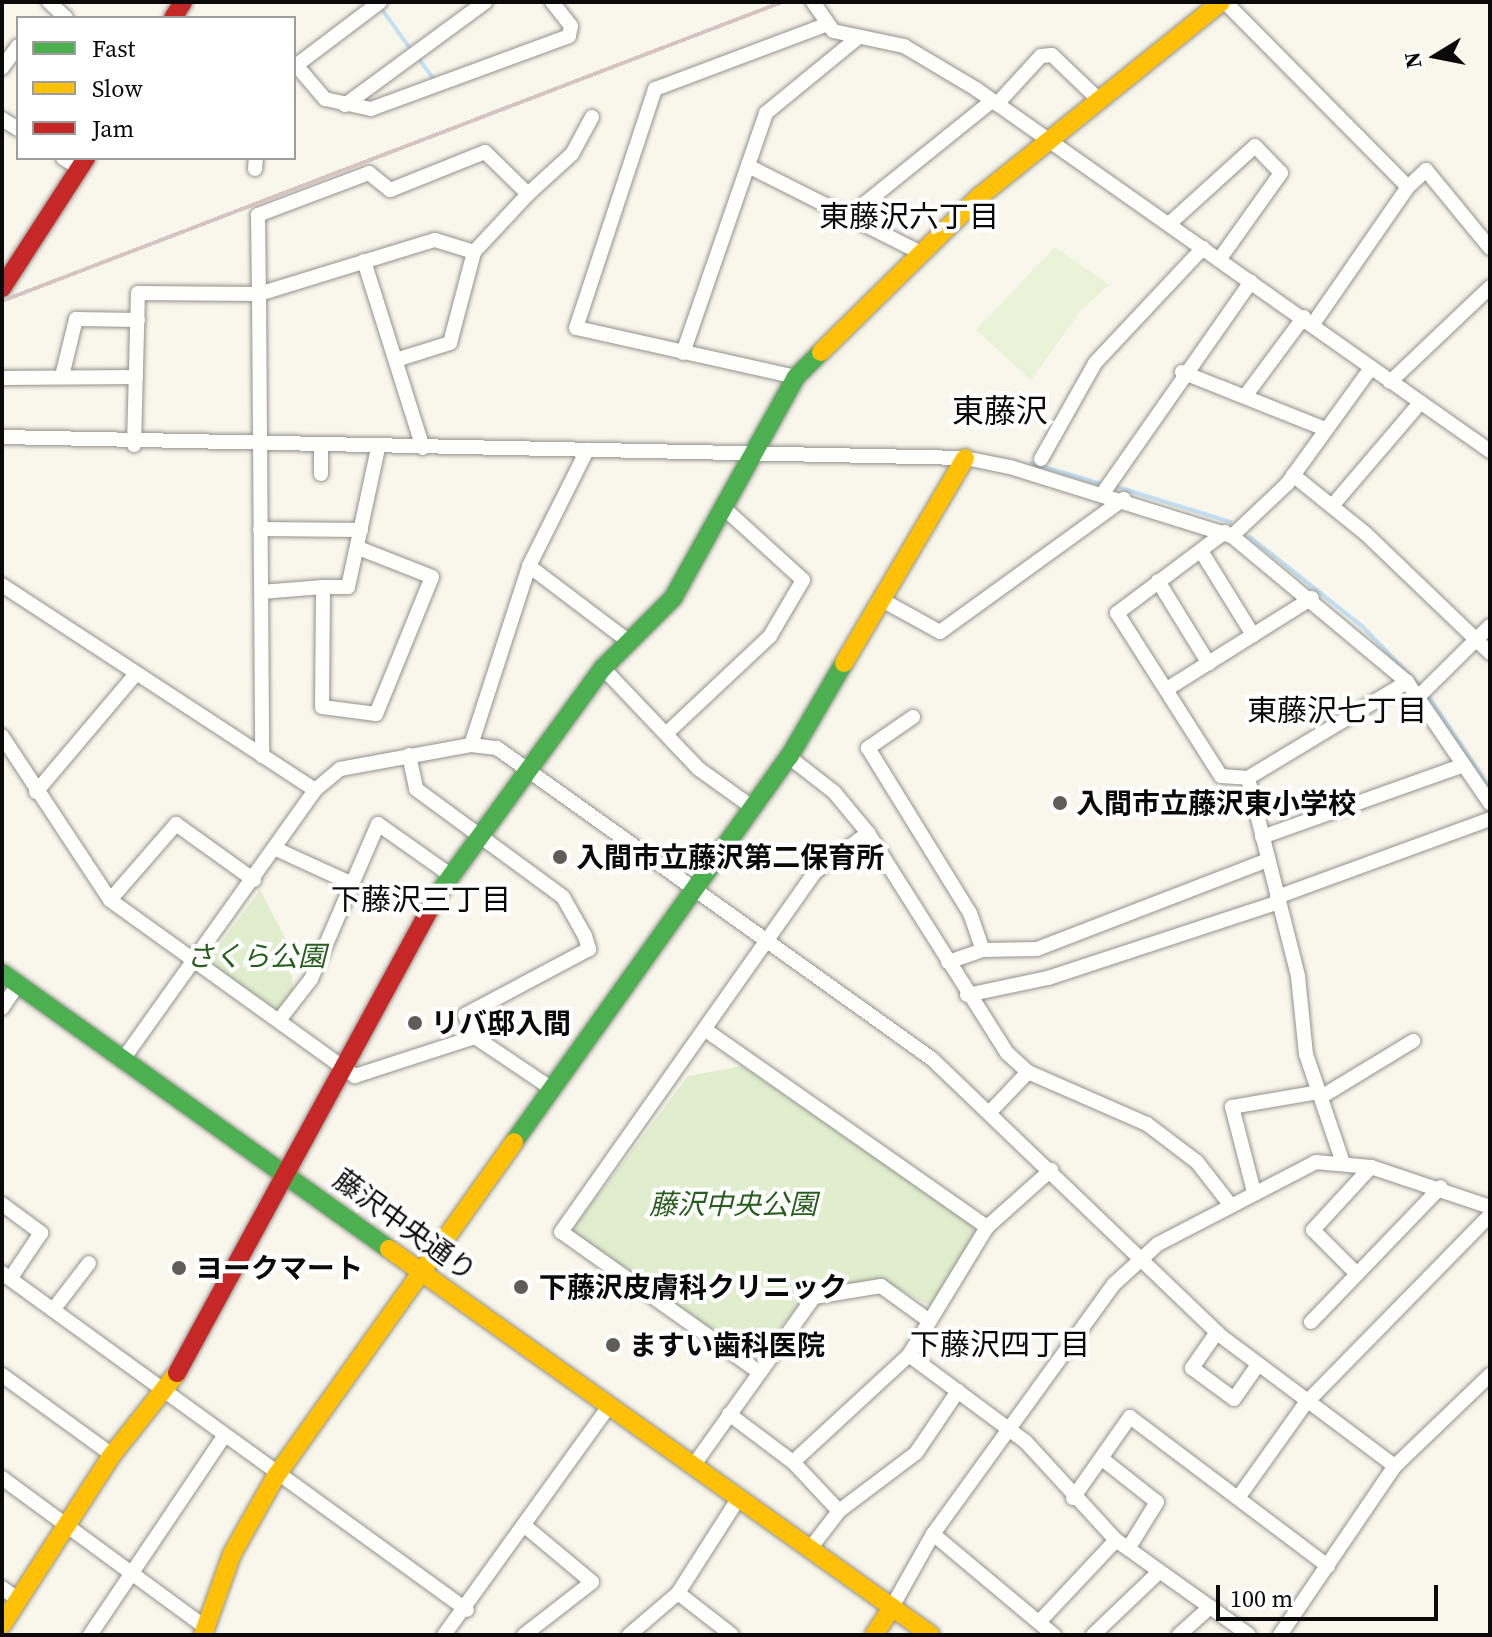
<!DOCTYPE html>
<html>
<head>
<meta charset="utf-8">
<style>
  body { margin:0 }
  #map { position:relative; width:1492px; height:1637px; overflow:hidden; background:#f9f7ec; font-family:"Source Serif 4","Noto Sans JP",serif }
  div>[style] { position:absolute }
  [style*='--x'] { left:calc(var(--x)*1px); top:calc(var(--y)*1px); width:calc(var(--w)*1px); rotate:calc(var(--a)*1deg) }
  .green>* { inset:0; background:#e0eecd }
  .pitch>* { inset:0; background:#eaf2d7 }
  .stream>* { height:4px; margin:-2px; padding:0 2px; transform-origin:2px; border-radius:2px; background:#c4e0f2 }
  .roads { filter:drop-shadow(0 0 2px #92918c) drop-shadow(0 0 2px #92918c) }
  .street>* { height:14px; margin:-7px; padding:0 7px; transform-origin:7px; border-radius:7px; background:#fefefc }
  .fast>* { height:18px; margin:-9px; padding:0 9px; transform-origin:9px; border-radius:9px; background:#4caf50 }
  .slow>* { height:18px; margin:-9px; padding:0 9px; transform-origin:9px; border-radius:9px; background:#ffc107 }
  .jam>* { height:18px; margin:-9px; padding:0 9px; transform-origin:9px; border-radius:9px; background:#c62828 }
  .rail>* { height:4px; margin:-2px; padding:0 2px; transform-origin:2px; border-radius:2px; background:#d5c4c2 }
  .dots>* { width:22px; height:22px; translate:-50% -50%; box-sizing:border-box; border:4px solid #fff; border-radius:50% }
  span { translate:-50% -50%; white-space:nowrap; text-align:center; line-height:1.15; -webkit-text-stroke:8px #fff; paint-order:stroke }
  .poi-label { font-size:28px; color:#0a0a0a; font-weight:700 }
  .left { translate:0 -50%; text-align:left }
  .park-label { font-size:28px; color:#285e1d; font-style:italic }
  .street-label { font-size:28px; color:#0a0a0a }
  .neighbourhood-label { font-size:30px; color:#0a0a0a }
  .quarter-label { font-size:32px; color:#0a0a0a }
  .frame { position:absolute; inset:0; border:4px solid #0a0a0a; pointer-events:none }
  .legend { position:absolute; left:16px; top:16px; width:280px; height:144px; box-sizing:border-box; background:#fff; border:2px solid #9d9d9d; margin:0; padding:10px 14px; list-style:none; font-size:24px; color:#0a0a0a }
  .legend li { display:flex; align-items:center; gap:16px; height:40px }
  .legend b { width:40px; border:2px solid #9d9d9d }
  .north { position:absolute; left:1396px; top:16px; width:80px; height:80px; -webkit-text-stroke:6px #fff; paint-order:stroke; rotate:260deg; font-size:22px; font-weight:700; line-height:32px; text-align:center; color:#0a0a0a }
  .north::after { content:''; display:block; margin:auto; width:28px; height:36px; background:#0a0a0a; clip-path:polygon(50% 0,100% 100%,50% 72%,0 100%) }
  .scale { position:absolute; left:1216px; top:1585px; width:222px; height:36px; box-sizing:border-box; border:4px solid #0a0a0a; border-top:0; padding-left:10px; font-size:24px; line-height:28px; white-space:nowrap; color:#0a0a0a; -webkit-text-stroke:6px #fff; paint-order:stroke }
</style>
</head>
<body>
<div id="map">
  <div class="green">
    <div style="clip-path:polygon(260px 890px,288px 943px,294px 996px,280px 1019px,208px 960px)"></div>
    <div style="clip-path:polygon(742px 1066px,973px 1225px,978px 1242px,931px 1306px,884px 1281px,810px 1292px,760px 1351px,746px 1353px,714px 1329px,704px 1332px,569px 1234px,688px 1076px)"></div>
  </div>
  <div class="pitch">
    <div style="clip-path:polygon(1055px 247px,1109px 285px,1081px 310px,1031px 380px,976px 330px)"></div>
  </div>
  <div class="stream">
    <div style="--x:383;--y:11;--w:49;--a:54.1"></div>
    <div style="--x:418;--y:58;--w:30;--a:53"></div>
    <div style="--x:1031;--y:463;--w:70;--a:16.6"></div>
    <div style="--x:1114;--y:486;--w:122;--a:17.1"></div>
    <div style="--x:1250;--y:537;--w:144;--a:38.5"></div>
    <div style="--x:1363;--y:627;--w:83;--a:46"></div>
    <div style="--x:1427;--y:694;--w:113;--a:56.2"></div>
  </div>
  <div class="roads">
    <div class="street">
      <div style="--x:49;--y:2;--w:23;--a:43"></div>
      <div style="--x:813;--y:2;--w:35;--a:55"></div>
      <div style="--x:833;--y:31;--w:73;--a:11.9"></div>
      <div style="--x:904;--y:46;--w:84;--a:30.8"></div>
      <div style="--x:976;--y:89;--w:629;--a:35.16"></div>
      <div style="--x:1225;--y:2;--w:260;--a:45.3"></div>
      <div style="--x:1408;--y:187;--w:25;--a:-43"></div>
      <div style="--x:1426;--y:170;--w:101;--a:50.6"></div>
      <div style="--x:296;--y:65;--w:45;--a:49.5"></div>
      <div style="--x:325;--y:99;--w:47;--a:12.3"></div>
      <div style="--x:371;--y:109;--w:211;--a:-20.2"></div>
      <div style="--x:569;--y:36;--w:10;--a:-79"></div>
      <div style="--x:571;--y:26;--w:31;--a:-128"></div>
      <div style="--x:294;--y:67;--w:108;--a:-37.1"></div>
      <div style="--x:2;--y:68;--w:27;--a:-54"></div>
      <div style="--x:997;--y:104;--w:65;--a:-47.5"></div>
      <div style="--x:1041;--y:56;--w:11;--a:-5"></div>
      <div style="--x:1052;--y:55;--w:62;--a:43.7"></div>
      <div style="--x:345;--y:105;--w:174;--a:-36.3"></div>
      <div style="--x:2;--y:119;--w:19;--a:32"></div>
      <div style="--x:63;--y:158;--w:19;--a:32"></div>
      <div style="--x:748;--y:166;--w:191;--a:26.7"></div>
      <div style="--x:255;--y:169;--w:11;--a:-85"></div>
      <div style="--x:528;--y:194;--w:59;--a:-42.3"></div>
      <div style="--x:572;--y:154;--w:42;--a:-61.6"></div>
      <div style="--x:848;--y:217;--w:185;--a:-38.9"></div>
      <div style="--x:1169;--y:224;--w:116;--a:-42.2"></div>
      <div style="--x:1255;--y:146;--w:37;--a:46"></div>
      <div style="--x:1281;--y:173;--w:107;--a:125.5"></div>
      <div style="--x:364;--y:261;--w:196;--a:72.5"></div>
      <div style="--x:1313;--y:324;--w:167;--a:-55.3"></div>
      <div style="--x:683;--y:353;--w:254;--a:-70.9"></div>
      <div style="--x:766;--y:113;--w:117;--a:-39.4"></div>
      <div style="--x:396;--y:360;--w:57;--a:-17.5"></div>
      <div style="--x:450;--y:343;--w:94;--a:-75.2"></div>
      <div style="--x:1182;--y:372;--w:154;--a:21.7"></div>
      <div style="--x:62;--y:376;--w:59;--a:-76.2"></div>
      <div style="--x:76;--y:319;--w:62;--a:0.9"></div>
      <div style="--x:796;--y:377;--w:225;--a:-167.4"></div>
      <div style="--x:576;--y:328;--w:252;--a:-71.7"></div>
      <div style="--x:655;--y:89;--w:182;--a:-20.6"></div>
      <div style="--x:2;--y:378;--w:134;--a:-0.4"></div>
      <div style="--x:1390;--y:382;--w:138;--a:-43.5"></div>
      <div style="--x:1246;--y:395;--w:97;--a:-53.4"></div>
      <div style="--x:2;--y:437;--w:963;--a:1.25"></div>
      <div style="--x:965;--y:458;--w:46;--a:11.3"></div>
      <div style="--x:1010;--y:467;--w:232;--a:17.3"></div>
      <div style="--x:1232;--y:536;--w:228;--a:39.8"></div>
      <div style="--x:1407;--y:682;--w:147;--a:55.6"></div>
      <div style="--x:134;--y:445;--w:152;--a:-88.5"></div>
      <div style="--x:138;--y:293;--w:121;--a:0.5"></div>
      <div style="--x:259;--y:294;--w:184;--a:-17.1"></div>
      <div style="--x:435;--y:240;--w:41;--a:17.1"></div>
      <div style="--x:474;--y:252;--w:79;--a:-47"></div>
      <div style="--x:528;--y:194;--w:60;--a:-135.7"></div>
      <div style="--x:485;--y:152;--w:102;--a:158.2"></div>
      <div style="--x:390;--y:190;--w:27;--a:-141"></div>
      <div style="--x:369;--y:173;--w:119;--a:159.3"></div>
      <div style="--x:258;--y:215;--w:79;--a:89.3"></div>
      <div style="--x:259;--y:294;--w:462;--a:89.6"></div>
      <div style="--x:1041;--y:459;--w:110;--a:-60.6"></div>
      <div style="--x:1095;--y:363;--w:158;--a:-46.8"></div>
      <div style="--x:321;--y:474;--w:27;--a:-90"></div>
      <div style="--x:1293;--y:475;--w:92;--a:38.9"></div>
      <div style="--x:1365;--y:533;--w:173;--a:43.8"></div>
      <div style="--x:1103;--y:493;--w:258;--a:-55"></div>
      <div style="--x:1332;--y:506;--w:135;--a:-49.5"></div>
      <div style="--x:260;--y:529;--w:101;--a:0.6"></div>
      <div style="--x:1225;--y:532;--w:135;--a:143.1"></div>
      <div style="--x:1117;--y:613;--w:193;--a:57.5"></div>
      <div style="--x:1221;--y:776;--w:27;--a:4"></div>
      <div style="--x:1232;--y:536;--w:76;--a:-43.4"></div>
      <div style="--x:1287;--y:484;--w:143;--a:-54.1"></div>
      <div style="--x:361;--y:549;--w:76;--a:21.5"></div>
      <div style="--x:432;--y:577;--w:148;--a:112.2"></div>
      <div style="--x:376;--y:714;--w:54;--a:-172.6"></div>
      <div style="--x:322;--y:707;--w:120;--a:-89.5"></div>
      <div style="--x:323;--y:587;--w:25;--a:0"></div>
      <div style="--x:348;--y:587;--w:142;--a:-77.8"></div>
      <div style="--x:1201;--y:551;--w:99;--a:58.2"></div>
      <div style="--x:529;--y:566;--w:124;--a:37.1"></div>
      <div style="--x:1158;--y:581;--w:97;--a:58.4"></div>
      <div style="--x:2;--y:585;--w:374;--a:33.2"></div>
      <div style="--x:261;--y:592;--w:62;--a:-4.6"></div>
      <div style="--x:882;--y:600;--w:66;--a:28.9"></div>
      <div style="--x:940;--y:632;--w:227;--a:-35.9"></div>
      <div style="--x:603;--y:668;--w:139;--a:46.5"></div>
      <div style="--x:699;--y:769;--w:67;--a:35.8"></div>
      <div style="--x:1167;--y:689;--w:171;--a:-32.1"></div>
      <div style="--x:1418;--y:697;--w:101;--a:-44.6"></div>
      <div style="--x:913;--y:717;--w:55;--a:145.4"></div>
      <div style="--x:868;--y:748;--w:194;--a:58.3"></div>
      <div style="--x:970;--y:913;--w:39;--a:71"></div>
      <div style="--x:983;--y:950;--w:37;--a:161"></div>
      <div style="--x:669;--y:731;--w:139;--a:-43.2"></div>
      <div style="--x:770;--y:636;--w:65;--a:-59.5"></div>
      <div style="--x:803;--y:580;--w:105;--a:-137.7"></div>
      <div style="--x:2;--y:736;--w:196;--a:56.6"></div>
      <div style="--x:110;--y:900;--w:302;--a:35.7"></div>
      <div style="--x:355;--y:1076;--w:126;--a:-18"></div>
      <div style="--x:471;--y:745;--w:188;--a:-72"></div>
      <div style="--x:529;--y:566;--w:130;--a:-63.4"></div>
      <div style="--x:409;--y:755;--w:35;--a:78"></div>
      <div style="--x:416;--y:789;--w:182;--a:36.3"></div>
      <div style="--x:563;--y:897;--w:45;--a:60.6"></div>
      <div style="--x:585;--y:936;--w:14;--a:73"></div>
      <div style="--x:589;--y:949;--w:140;--a:152"></div>
      <div style="--x:465;--y:1015;--w:24;--a:66"></div>
      <div style="--x:475;--y:1037;--w:89;--a:34"></div>
      <div style="--x:789;--y:757;--w:57;--a:37.9"></div>
      <div style="--x:834;--y:792;--w:53;--a:50.3"></div>
      <div style="--x:868;--y:833;--w:260;--a:57.7"></div>
      <div style="--x:1007;--y:1053;--w:28;--a:42"></div>
      <div style="--x:1028;--y:1072;--w:130;--a:23.6"></div>
      <div style="--x:1147;--y:1124;--w:63;--a:37.2"></div>
      <div style="--x:1197;--y:1162;--w:52;--a:52"></div>
      <div style="--x:36;--y:792;--w:152;--a:-49.8"></div>
      <div style="--x:1262;--y:837;--w:214;--a:-19.6"></div>
      <div style="--x:276;--y:849;--w:79;--a:24.6"></div>
      <div style="--x:1277;--y:897;--w:227;--a:-20.1"></div>
      <div style="--x:110;--y:900;--w:101;--a:-49"></div>
      <div style="--x:176;--y:824;--w:96;--a:35.7"></div>
      <div style="--x:983;--y:950;--w:54;--a:-1.1"></div>
      <div style="--x:1037;--y:949;--w:248;--a:-21.1"></div>
      <div style="--x:967;--y:995;--w:83;--a:-11.9"></div>
      <div style="--x:1048;--y:978;--w:243;--a:-18.2"></div>
      <div style="--x:2;--y:1008;--w:29;--a:-56"></div>
      <div style="--x:280;--y:1019;--w:51;--a:-52.2"></div>
      <div style="--x:311;--y:979;--w:169;--a:-66.6"></div>
      <div style="--x:378;--y:824;--w:87;--a:35.2"></div>
      <div style="--x:707;--y:1031;--w:342;--a:35"></div>
      <div style="--x:124;--y:1058;--w:329;--a:-54.5"></div>
      <div style="--x:315;--y:790;--w:33;--a:-40"></div>
      <div style="--x:340;--y:769;--w:133;--a:-10.4"></div>
      <div style="--x:471;--y:745;--w:26;--a:7"></div>
      <div style="--x:497;--y:748;--w:535;--a:35.56"></div>
      <div style="--x:932;--y:1059;--w:400;--a:43.8"></div>
      <div style="--x:1221;--y:1336;--w:217;--a:36.8"></div>
      <div style="--x:1321;--y:1097;--w:108;--a:-31.3"></div>
      <div style="--x:991;--y:1111;--w:54;--a:-46.5"></div>
      <div style="--x:1342;--y:1160;--w:112;--a:-108.8"></div>
      <div style="--x:1306;--y:1054;--w:78;--a:-95.9"></div>
      <div style="--x:1298;--y:976;--w:204;--a:-104.2"></div>
      <div style="--x:1248;--y:778;--w:186;--a:-31.1"></div>
      <div style="--x:1254;--y:1192;--w:88;--a:-104.5"></div>
      <div style="--x:1232;--y:1107;--w:88;--a:-9.8"></div>
      <div style="--x:2;--y:1204;--w:49;--a:36.6"></div>
      <div style="--x:41;--y:1233;--w:55;--a:124"></div>
      <div style="--x:2;--y:1273;--w:574;--a:35.93"></div>
      <div style="--x:1357;--y:1274;--w:62;--a:-135"></div>
      <div style="--x:1313;--y:1230;--w:86;--a:-47.4"></div>
      <div style="--x:53;--y:1310;--w:59;--a:-52.5"></div>
      <div style="--x:1311;--y:1322;--w:187;--a:-46.1"></div>
      <div style="--x:1217;--y:1332;--w:44;--a:124.8"></div>
      <div style="--x:1192;--y:1368;--w:52;--a:36.4"></div>
      <div style="--x:1234;--y:1399;--w:40;--a:-55.1"></div>
      <div style="--x:909;--y:1355;--w:144;--a:36.6"></div>
      <div style="--x:1025;--y:1441;--w:134;--a:47.4"></div>
      <div style="--x:1116;--y:1540;--w:163;--a:35.5"></div>
      <div style="--x:759;--y:1372;--w:242;--a:-144.7"></div>
      <div style="--x:561;--y:1232;--w:441;--a:-54.8"></div>
      <div style="--x:815;--y:872;--w:66;--a:-36.3"></div>
      <div style="--x:2;--y:1375;--w:136;--a:36"></div>
      <div style="--x:729;--y:1414;--w:80;--a:36.9"></div>
      <div style="--x:793;--y:1462;--w:67;--a:46.8"></div>
      <div style="--x:839;--y:1511;--w:96;--a:-37"></div>
      <div style="--x:916;--y:1453;--w:75;--a:-55.9"></div>
      <div style="--x:1101;--y:1458;--w:71;--a:38.2"></div>
      <div style="--x:1157;--y:1502;--w:55;--a:121.7"></div>
      <div style="--x:793;--y:1462;--w:158;--a:-42.7"></div>
      <div style="--x:909;--y:1355;--w:150;--a:-58.6"></div>
      <div style="--x:987;--y:1227;--w:86;--a:-41.7"></div>
      <div style="--x:693;--y:1466;--w:208;--a:-54.4"></div>
      <div style="--x:814;--y:1297;--w:68;--a:-9.3"></div>
      <div style="--x:881;--y:1286;--w:58;--a:35.9"></div>
      <div style="--x:2;--y:1478;--w:252;--a:36.3"></div>
      <div style="--x:1073;--y:1498;--w:99;--a:-54.9"></div>
      <div style="--x:1130;--y:1417;--w:248;--a:37"></div>
      <div style="--x:1238;--y:1498;--w:115;--a:-54.5"></div>
      <div style="--x:1305;--y:1404;--w:264;--a:-45.6"></div>
      <div style="--x:933;--y:1534;--w:158;--a:39.9"></div>
      <div style="--x:809;--y:1550;--w:49;--a:-52.4"></div>
      <div style="--x:2;--y:1588;--w:21;--a:35"></div>
      <div style="--x:678;--y:1593;--w:68;--a:37.9"></div>
      <div style="--x:892;--y:1607;--w:84;--a:-60.7"></div>
      <div style="--x:933;--y:1534;--w:309;--a:-54.1"></div>
      <div style="--x:1114;--y:1284;--w:59;--a:-42.3"></div>
      <div style="--x:1158;--y:1244;--w:178;--a:-27.4"></div>
      <div style="--x:1316;--y:1162;--w:55;--a:5.2"></div>
      <div style="--x:1371;--y:1167;--w:126;--a:18.6"></div>
      <div style="--x:1040;--y:1621;--w:111;--a:-46.8"></div>
      <div style="--x:90;--y:1635;--w:241;--a:-56"></div>
      <div style="--x:444;--y:1635;--w:282;--a:-54.2"></div>
      <div style="--x:524;--y:1635;--w:86;--a:-37.9"></div>
      <div style="--x:592;--y:1582;--w:86;--a:-140.2"></div>
      <div style="--x:629;--y:1635;--w:65;--a:-40.6"></div>
      <div style="--x:678;--y:1593;--w:112;--a:-57.4"></div>
      <div style="--x:1093;--y:1635;--w:91;--a:-43.7"></div>
      <div style="--x:1179;--y:1635;--w:42;--a:-42.1"></div>
      <div style="--x:1280;--y:1635;--w:204;--a:-55.8"></div>
      <div style="--x:1395;--y:1466;--w:132;--a:-43.8"></div>
    </div>
    <div class="fast">
      <div style="--x:438;--y:894;--w:280;--a:-53.9"></div>
      <div style="--x:603;--y:668;--w:99;--a:-45"></div>
      <div style="--x:673;--y:598;--w:253;--a:-60.9"></div>
      <div style="--x:796;--y:377;--w:35;--a:-45"></div>
      <div style="--x:2;--y:973;--w:475;--a:35.5"></div>
      <div style="--x:514;--y:1142;--w:473;--a:-54.5"></div>
      <div style="--x:789;--y:757;--w:109;--a:-59.7"></div>
    </div>
    <div class="slow">
      <div style="--x:821;--y:352;--w:223;--a:-44.5"></div>
      <div style="--x:980;--y:196;--w:309;--a:-38.8"></div>
      <div style="--x:844;--y:663;--w:238;--a:-59.4"></div>
      <div style="--x:389;--y:1249;--w:665;--a:35.46"></div>
      <div style="--x:2;--y:1625;--w:202;--a:-57.1"></div>
      <div style="--x:112;--y:1455;--w:105;--a:-51.6"></div>
      <div style="--x:203;--y:1635;--w:86;--a:-70.3"></div>
      <div style="--x:232;--y:1554;--w:90;--a:-60.6"></div>
      <div style="--x:276;--y:1476;--w:410;--a:-54.5"></div>
      <div style="--x:874;--y:1635;--w:33;--a:-57"></div>
    </div>
    <div class="jam">
      <div style="--x:173;--y:18;--w:19;--a:-58"></div>
      <div style="--x:2;--y:288;--w:155;--a:-57.1"></div>
      <div style="--x:177;--y:1373;--w:545;--a:-61.41"></div>
    </div>
  </div>
  <div class="rail">
    <div style="--x:2;--y:301;--w:835;--a:-20.97"></div>
  </div>
  <div class="dots">
    <div style="left:1060px;top:803px;background:#5e5d59"></div>
    <div style="left:560px;top:857px;background:#5e5d59"></div>
    <div style="left:415px;top:1023px;background:#5e5d59"></div>
    <div style="left:179px;top:1268px;background:#5e5d59"></div>
    <div style="left:521px;top:1287px;background:#5e5d59"></div>
    <div style="left:613px;top:1345px;background:#5e5d59"></div>
  </div>
  <div class="poi-label">
    <span class="left" style="left:1076px;top:803px">入間市立藤沢東小学校</span>
    <span class="left" style="left:576px;top:857px">入間市立藤沢第二保育所</span>
    <span class="left" style="left:431px;top:1023px">リバ邸入間</span>
    <span class="left" style="left:195px;top:1268px">ヨークマート</span>
    <span class="left" style="left:539px;top:1287px">下藤沢皮膚科クリニック</span>
    <span class="left" style="left:629px;top:1345px">ますい歯科医院</span>
  </div>
  <div class="park-label">
    <span style="left:256px;top:956px">さくら公園</span>
    <span style="left:733px;top:1204px">藤沢中央公園</span>
  </div>
  <div class="street-label">
    <span style="left:405px;top:1225px;rotate:36deg">藤沢中央通り</span>
  </div>
  <div class="neighbourhood-label">
    <span style="left:909px;top:217px">東藤沢六丁目</span>
    <span style="left:1337px;top:711px">東藤沢七丁目</span>
    <span style="left:421px;top:900px">下藤沢三丁目</span>
    <span style="left:1000px;top:1345px">下藤沢四丁目</span>
  </div>
  <div class="quarter-label">
    <span style="left:1000px;top:411px">東藤沢</span>
  </div>
  <div class="frame"></div>
  <ul class="legend">
  <li><b style="height:10px;background:#4caf50"></b>Fast</li>
  <li><b style="height:10px;background:#ffc107"></b>Slow</li>
  <li><b style="height:10px;background:#c62828"></b>Jam</li>
  </ul>
  <div class="north">N</div>
  <div class="scale">100 m</div>
</div>
</body>
</html>
